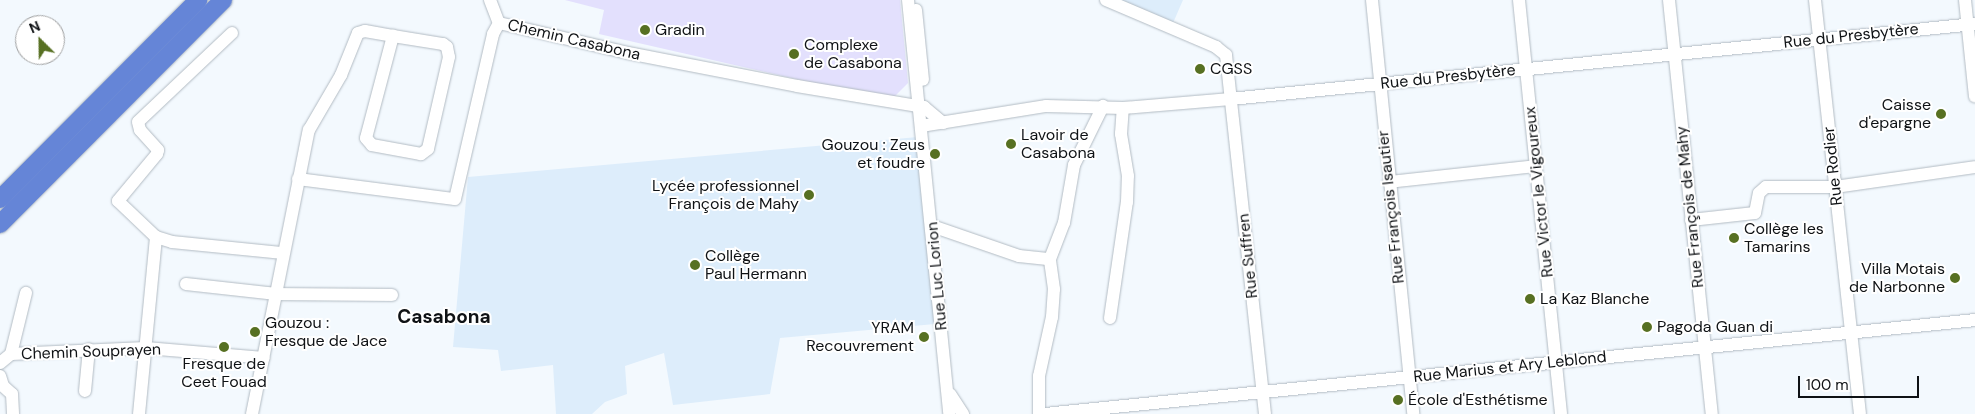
<!DOCTYPE html>
<html>
<head>
<meta charset="utf-8">
<style>
  body { margin:0 }
  #map { position:relative; width:1975px; height:414px; overflow:hidden; background:#f3f9fe; font-family:"DM Sans",sans-serif }
  div>[style] { position:absolute }
  [style*='--x'] { left:calc(var(--x)*1px); top:calc(var(--y)*1px); width:calc(var(--w)*1px); rotate:calc(var(--a)*1deg) }
  .built>* { inset:0; background:#ddedfb }
  .green>* { inset:0; background:#e3e0fd }
  .roads { filter:drop-shadow(0 0 1px #b2bbc3) drop-shadow(0 0 1px #b2bbc3) }
  .minor>* { height:12px; margin:-6px; padding:0 6px; transform-origin:6px; border-radius:6px; background:#fff }
  .highway>* { height:18px; margin:-9px; padding:0 9px; transform-origin:9px; border-radius:9px; background:#6585d7 }
  .dots>* { width:14px; height:14px; translate:-50% -50%; box-sizing:border-box; border:2px solid #fff; border-radius:50% }
  span { translate:-50% -50%; white-space:nowrap; text-align:center; line-height:1.15; -webkit-text-stroke:4px #fff; paint-order:stroke }
  .poi-label { font-size:16px; color:#0f1215 }
  .left { translate:0 -50%; text-align:left }
  .right { translate:-100% -50%; text-align:right }
  .street-label { font-size:16px; color:#0f1215 }
  .quarter-label { font-size:19px; color:#0f1215; font-weight:700 }
  .north { position:absolute; left:15px; top:15px; width:50px; height:50px; box-sizing:border-box; background:#fff; border:1px solid #9fa0a1; border-radius:50%; rotate:337deg; font-size:14px; font-weight:700; line-height:20px; text-align:center; color:#0f1215 }
  .north::after { content:''; display:block; margin:auto; width:18px; height:22px; background:#577022; clip-path:polygon(50% 0,100% 100%,50% 72%,0 100%) }
  .scale { position:absolute; left:1798px; top:376px; width:121px; height:22px; box-sizing:border-box; border:2px solid #0f1215; border-top:0; padding-left:6px; font-size:15px; line-height:18px; white-space:nowrap; color:#0f1215; -webkit-text-stroke:4px #fff; paint-order:stroke }
</style>
</head>
<body>
<div id="map">
  <div class="built">
    <div style="clip-path:polygon(1118px 0,1183px 0,1173px 23px)"></div>
    <div style="clip-path:polygon(918px 137px,935px 324px,780px 338px,770px 394px,673px 405px,664px 353px,625px 366px,627px 394px,605px 402px,592px 414px,556px 414px,553px 365px,501px 371px,498px 350px,453px 347px,468px 177px)"></div>
  </div>
  <div class="green">
    <div style="clip-path:polygon(565px 0,900px 0,908px 83px,894px 97px,818px 84px,599px 34px,604px 10px)"></div>
  </div>
  <div class="roads">
    <div class="minor">
      <div style="--x:490;--y:0;--w:25;--a:69"></div>
      <div style="--x:908;--y:0;--w:416;--a:84.3"></div>
      <div style="--x:1106;--y:0;--w:120;--a:23.1"></div>
      <div style="--x:1216;--y:47;--w:13;--a:39"></div>
      <div style="--x:1226;--y:55;--w:361;--a:83.8"></div>
      <div style="--x:1372;--y:0;--w:416;--a:84.3"></div>
      <div style="--x:1519;--y:0;--w:416;--a:84.2"></div>
      <div style="--x:1669;--y:0;--w:416;--a:84.1"></div>
      <div style="--x:1815;--y:0;--w:416;--a:83.8"></div>
      <div style="--x:1965;--y:0;--w:97;--a:84.1"></div>
      <div style="--x:916;--y:10;--w:70;--a:84.3"></div>
      <div style="--x:499;--y:23;--w:132;--a:13.1"></div>
      <div style="--x:628;--y:53;--w:172;--a:11"></div>
      <div style="--x:797;--y:86;--w:129;--a:9.4"></div>
      <div style="--x:924;--y:107;--w:25;--a:40"></div>
      <div style="--x:232;--y:33;--w:129;--a:136.6"></div>
      <div style="--x:138;--y:122;--w:8;--a:76"></div>
      <div style="--x:140;--y:130;--w:27;--a:48"></div>
      <div style="--x:158;--y:150;--w:4;--a:104"></div>
      <div style="--x:157;--y:154;--w:61;--a:129.7"></div>
      <div style="--x:118;--y:201;--w:52;--a:43.5"></div>
      <div style="--x:156;--y:237;--w:17;--a:17"></div>
      <div style="--x:172;--y:242;--w:112;--a:5.7"></div>
      <div style="--x:921;--y:126;--w:127;--a:-9.1"></div>
      <div style="--x:1046;--y:106;--w:77;--a:1.5"></div>
      <div style="--x:1123;--y:108;--w:108;--a:-4.8"></div>
      <div style="--x:1231;--y:99;--w:748;--a:-5.76"></div>
      <div style="--x:298;--y:179;--w:158;--a:7.3"></div>
      <div style="--x:455;--y:199;--w:169;--a:-77"></div>
      <div style="--x:493;--y:34;--w:13;--a:-61"></div>
      <div style="--x:1389;--y:182;--w:148;--a:-6.2"></div>
      <div style="--x:1691;--y:220;--w:64;--a:-6.2"></div>
      <div style="--x:1755;--y:213;--w:20;--a:-79"></div>
      <div style="--x:1759;--y:193;--w:9;--a:-41"></div>
      <div style="--x:1766;--y:187;--w:69;--a:0"></div>
      <div style="--x:1835;--y:187;--w:141;--a:-8.1"></div>
      <div style="--x:932;--y:226;--w:92;--a:19"></div>
      <div style="--x:1019;--y:256;--w:31;--a:6"></div>
      <div style="--x:186;--y:284;--w:91;--a:6.3"></div>
      <div style="--x:276;--y:294;--w:116;--a:0.5"></div>
      <div style="--x:1110;--y:318;--w:117;--a:-81.7"></div>
      <div style="--x:1127;--y:202;--w:26;--a:-88"></div>
      <div style="--x:1128;--y:176;--w:43;--a:-99.5"></div>
      <div style="--x:1121;--y:134;--w:26;--a:-86"></div>
      <div style="--x:11;--y:354;--w:135;--a:-2.5"></div>
      <div style="--x:146;--y:348;--w:118;--a:4.8"></div>
      <div style="--x:11;--y:354;--w:63;--a:-76.2"></div>
      <div style="--x:0;--y:363;--w:14;--a:-39"></div>
      <div style="--x:0;--y:376;--w:10;--a:73"></div>
      <div style="--x:3;--y:386;--w:12;--a:42"></div>
      <div style="--x:12;--y:394;--w:20;--a:87"></div>
      <div style="--x:85;--y:391;--w:42;--a:-84.6"></div>
      <div style="--x:950;--y:394;--w:24;--a:57"></div>
      <div style="--x:139;--y:414;--w:178;--a:-84.5"></div>
      <div style="--x:252;--y:414;--w:290;--a:-78.7"></div>
      <div style="--x:309;--y:130;--w:64;--a:-59.8"></div>
      <div style="--x:341;--y:75;--w:45;--a:-68"></div>
      <div style="--x:358;--y:33;--w:7;--a:-16"></div>
      <div style="--x:365;--y:31;--w:28;--a:10"></div>
      <div style="--x:393;--y:36;--w:51;--a:9.1"></div>
      <div style="--x:443;--y:44;--w:5;--a:37"></div>
      <div style="--x:447;--y:47;--w:10;--a:79"></div>
      <div style="--x:449;--y:57;--w:94;--a:102.9"></div>
      <div style="--x:428;--y:149;--w:9;--a:144"></div>
      <div style="--x:421;--y:154;--w:50;--a:-169.6"></div>
      <div style="--x:372;--y:145;--w:9;--a:-131"></div>
      <div style="--x:366;--y:138;--w:106;--a:-75.2"></div>
      <div style="--x:1039;--y:414;--w:38;--a:-90"></div>
      <div style="--x:1039;--y:376;--w:60;--a:-77.6"></div>
      <div style="--x:1052;--y:317;--w:28;--a:-86"></div>
      <div style="--x:1054;--y:289;--w:30;--a:-98"></div>
      <div style="--x:1050;--y:259;--w:39;--a:-69"></div>
      <div style="--x:1064;--y:223;--w:59;--a:-80.2"></div>
      <div style="--x:1074;--y:165;--w:66;--a:-63.8"></div>
      <div style="--x:1045;--y:414;--w:935;--a:-5.77"></div>
    </div>
    <div class="highway">
      <div style="--x:0;--y:199;--w:281;--a:-45.1"></div>
      <div style="--x:0;--y:224;--w:316;--a:-45.1"></div>
    </div>
  </div>
  <div class="dots">
    <div style="left:645px;top:30px;background:#577022"></div>
    <div style="left:794px;top:54px;background:#577022"></div>
    <div style="left:1200px;top:69px;background:#577022"></div>
    <div style="left:1941px;top:114px;background:#577022"></div>
    <div style="left:1011px;top:144px;background:#577022"></div>
    <div style="left:935px;top:154px;background:#577022"></div>
    <div style="left:809px;top:195px;background:#577022"></div>
    <div style="left:1734px;top:238px;background:#577022"></div>
    <div style="left:695px;top:265px;background:#577022"></div>
    <div style="left:1955px;top:278px;background:#577022"></div>
    <div style="left:1530px;top:299px;background:#577022"></div>
    <div style="left:1647px;top:327px;background:#577022"></div>
    <div style="left:255px;top:332px;background:#577022"></div>
    <div style="left:924px;top:337px;background:#577022"></div>
    <div style="left:224px;top:347px;background:#577022"></div>
    <div style="left:1398px;top:400px;background:#577022"></div>
  </div>
  <div class="poi-label">
    <span class="left" style="left:655px;top:30px">Gradin</span>
    <span class="left" style="left:804px;top:54px">Complexe<br>de Casabona</span>
    <span class="left" style="left:1210px;top:69px">CGSS</span>
    <span class="right" style="left:1931px;top:114px">Caisse<br>d'epargne</span>
    <span class="left" style="left:1021px;top:144px">Lavoir de<br>Casabona</span>
    <span class="right" style="left:925px;top:154px">Gouzou : Zeus<br>et foudre</span>
    <span class="right" style="left:799px;top:195px">Lycée professionnel<br>François de Mahy</span>
    <span class="left" style="left:1744px;top:238px">Collège les<br>Tamarins</span>
    <span class="left" style="left:705px;top:265px">Collège<br>Paul Hermann</span>
    <span class="right" style="left:1945px;top:278px">Villa Motais<br>de Narbonne</span>
    <span class="left" style="left:1540px;top:299px">La Kaz Blanche</span>
    <span class="left" style="left:265px;top:332px">Gouzou :<br>Fresque de Jace</span>
    <span class="left" style="left:1657px;top:327px">Pagoda Guan di</span>
    <span class="right" style="left:914px;top:337px">YRAM<br>Recouvrement</span>
    <span style="left:224px;top:373px">Fresque de<br>Ceet Fouad</span>
    <span class="left" style="left:1408px;top:400px">École d'Esthétisme</span>
  </div>
  <div class="street-label">
    <span style="left:1851px;top:36px;rotate:-6deg">Rue du Presbytère</span>
    <span style="left:574px;top:40px;rotate:13deg">Chemin Casabona</span>
    <span style="left:1448px;top:77px;rotate:-6deg">Rue du Presbytère</span>
    <span style="left:1833px;top:166px;rotate:-96deg">Rue Rodier</span>
    <span style="left:1539px;top:192px;rotate:-96deg">Rue Victor le Vigoureux</span>
    <span style="left:1391px;top:207px;rotate:-96deg">Rue François Isautier</span>
    <span style="left:1690px;top:207px;rotate:-96deg">Rue François de Mahy</span>
    <span style="left:1248px;top:256px;rotate:-96deg">Rue Suffren</span>
    <span style="left:937px;top:276px;rotate:-95deg">Rue Luc Lorion</span>
    <span style="left:91px;top:352px;rotate:-2deg">Chemin Souprayen</span>
    <span style="left:1510px;top:367px;rotate:-6deg">Rue Marius et Ary Leblond</span>
  </div>
  <div class="quarter-label">
    <span style="left:444px;top:317px">Casabona</span>
  </div>
  <div class="north">N</div>
  <div class="scale">100 m</div>
</div>
</body>
</html>
